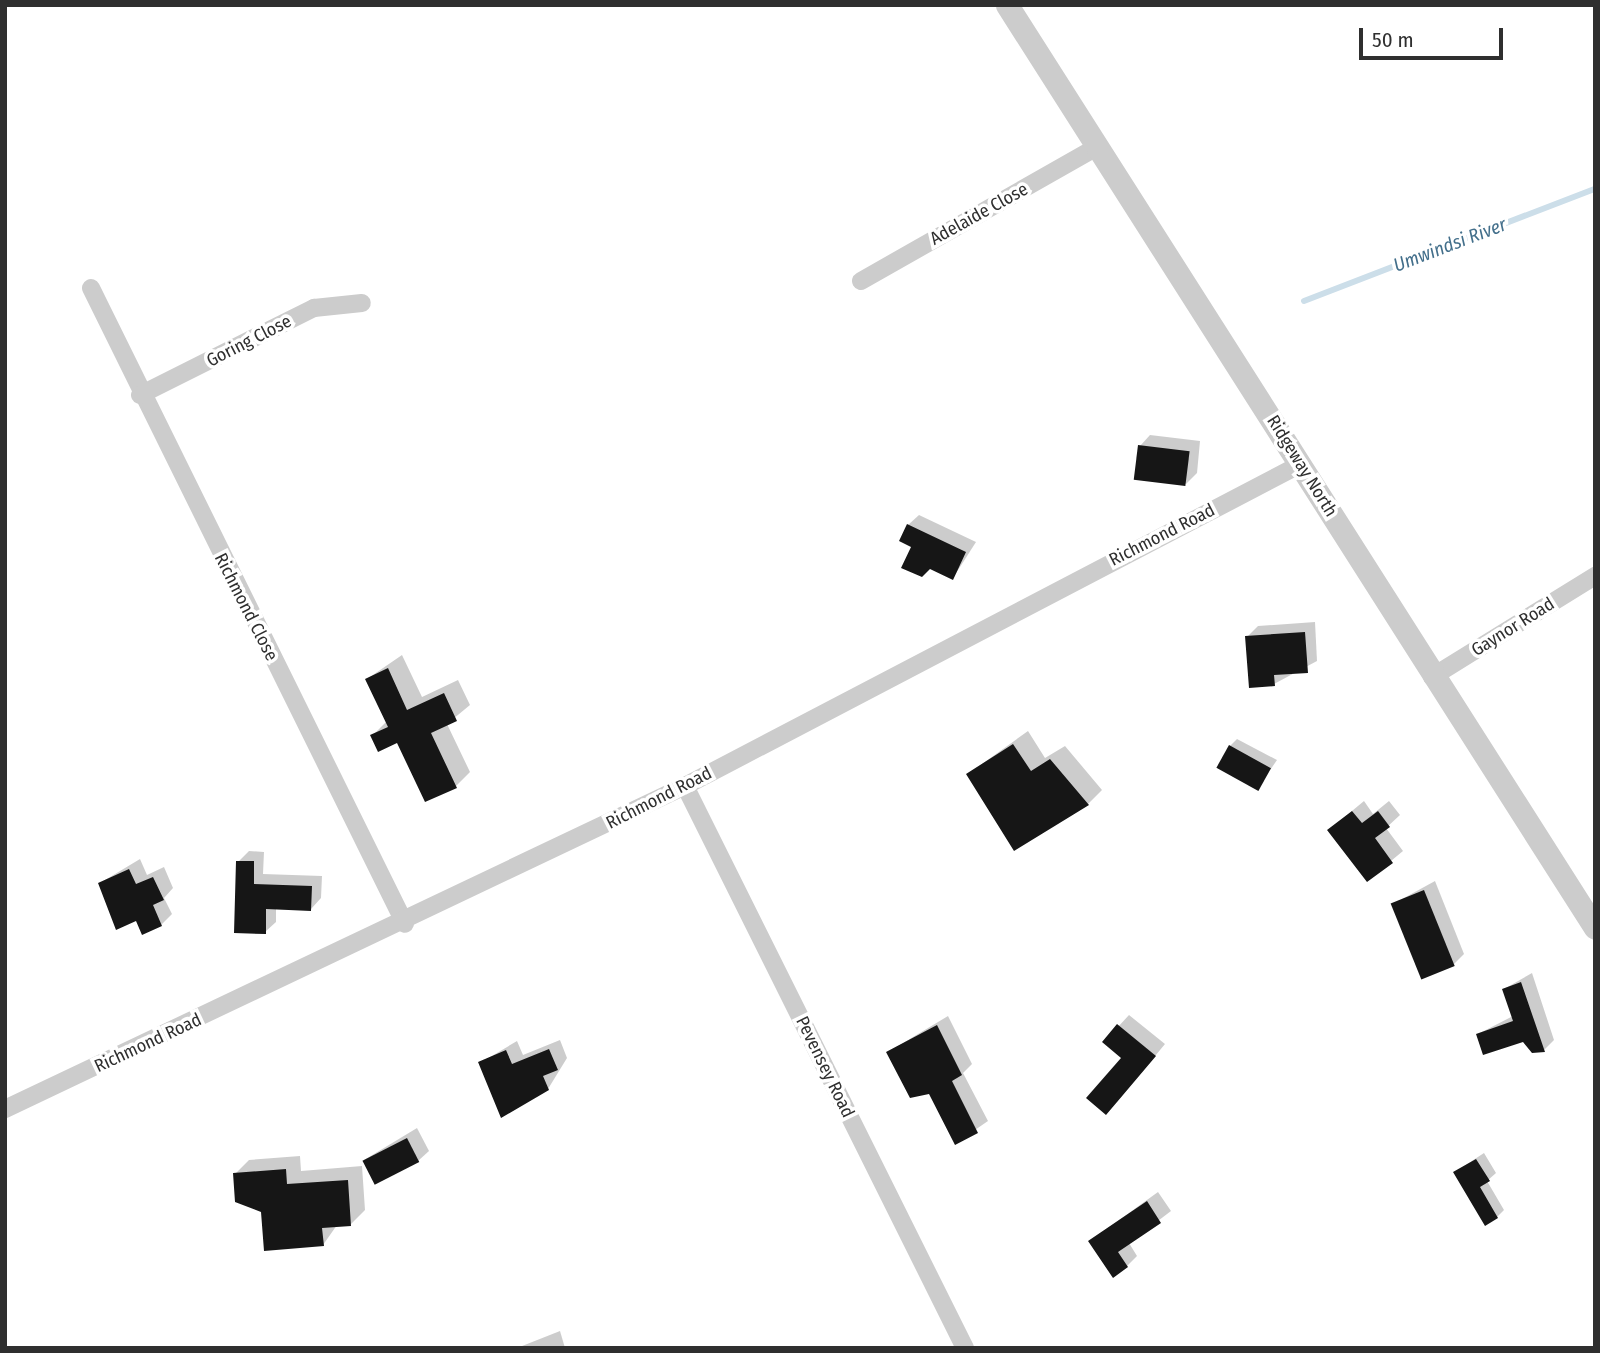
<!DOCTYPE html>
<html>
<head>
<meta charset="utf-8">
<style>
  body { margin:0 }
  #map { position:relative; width:1600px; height:1353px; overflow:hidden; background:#fff; font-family:"Fira Sans Condensed",sans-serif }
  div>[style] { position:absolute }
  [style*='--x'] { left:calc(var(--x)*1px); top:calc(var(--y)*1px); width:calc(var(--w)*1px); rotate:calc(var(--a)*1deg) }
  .shadow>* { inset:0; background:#0003 }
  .stream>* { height:6px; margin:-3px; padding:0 3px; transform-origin:3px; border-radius:3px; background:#ccdee9 }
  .building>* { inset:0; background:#161616; transform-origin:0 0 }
  .minor>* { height:18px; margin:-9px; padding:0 9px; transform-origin:9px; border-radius:9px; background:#ccc }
  .tertiary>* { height:23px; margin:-11.5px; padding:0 11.5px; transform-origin:11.5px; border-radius:11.5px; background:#ccc }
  span { translate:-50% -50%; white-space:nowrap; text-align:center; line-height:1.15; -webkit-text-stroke:7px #fff; paint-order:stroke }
  .street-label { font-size:18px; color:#2f2f2f }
  .water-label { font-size:19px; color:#436f8b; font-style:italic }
  .frame { position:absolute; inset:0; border:7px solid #2f2f2f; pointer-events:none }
  .scale { position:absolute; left:1359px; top:28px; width:144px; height:32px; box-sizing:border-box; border:4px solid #2f2f2f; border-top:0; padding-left:9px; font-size:21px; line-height:24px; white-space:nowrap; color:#2f2f2f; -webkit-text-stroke:5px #fff; paint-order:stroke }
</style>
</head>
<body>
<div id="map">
  <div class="shadow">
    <div style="clip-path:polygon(1150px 435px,1200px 441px,1197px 473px,1186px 484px,1140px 446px)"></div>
    <div style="clip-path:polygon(919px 515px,976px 542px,953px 578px,914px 546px,908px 525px)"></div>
    <div style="clip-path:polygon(1315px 622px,1317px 661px,1274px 684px,1247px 637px,1258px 626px)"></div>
    <div style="clip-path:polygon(402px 655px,422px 697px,458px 680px,470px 705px,447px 724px,470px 772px,456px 786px,398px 740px,373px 735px,387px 721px,367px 679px)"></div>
    <div style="clip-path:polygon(1028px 731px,1045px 758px,1065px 746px,1102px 790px,1088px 804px,968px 774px)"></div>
    <div style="clip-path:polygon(1237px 739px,1277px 760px,1258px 788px,1230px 746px)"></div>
    <div style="clip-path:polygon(1364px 801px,1373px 814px,1389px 801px,1400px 815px,1386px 828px,1403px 851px,1368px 880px,1329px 830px)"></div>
    <div style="clip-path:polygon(249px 851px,264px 852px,263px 874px,322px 876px,321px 898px,311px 909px,276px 908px,276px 922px,265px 932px,238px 862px)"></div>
    <div style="clip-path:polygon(140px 859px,147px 875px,164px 867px,173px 888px,164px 898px,172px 914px,161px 925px,137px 919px,100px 883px)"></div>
    <div style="clip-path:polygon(1435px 881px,1464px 954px,1454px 964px,1393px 904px)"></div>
    <div style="clip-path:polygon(1532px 973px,1554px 1040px,1544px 1050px,1524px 1040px,1478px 1034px,1513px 1016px,1504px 989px)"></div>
    <div style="clip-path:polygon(1129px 1015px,1165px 1044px,1117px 1102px,1123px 1057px,1104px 1042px)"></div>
    <div style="clip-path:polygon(948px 1016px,972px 1064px,963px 1073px,988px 1121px,956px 1143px,930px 1092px,888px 1052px)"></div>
    <div style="clip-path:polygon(560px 1040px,567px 1058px,548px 1089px,480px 1063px,517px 1041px,523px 1055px)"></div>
    <div style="clip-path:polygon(417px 1128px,429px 1151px,418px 1161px,364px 1160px)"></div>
    <div style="clip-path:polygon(1484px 1153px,1496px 1173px,1487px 1181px,1504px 1210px,1497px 1217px,1455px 1172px)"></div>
    <div style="clip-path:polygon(300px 1156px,301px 1171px,362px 1166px,365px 1210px,351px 1224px,337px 1225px,323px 1245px,263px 1210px,235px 1174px,249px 1160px)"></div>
    <div style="clip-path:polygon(1158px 1192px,1171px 1211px,1129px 1243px,1137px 1256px,1127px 1266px,1090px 1241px)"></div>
    <div style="clip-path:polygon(560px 1331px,565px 1348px,517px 1348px)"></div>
  </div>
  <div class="stream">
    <div style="--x:1304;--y:301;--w:312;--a:-21.1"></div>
  </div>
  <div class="building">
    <div style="left:1138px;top:445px;width:52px;height:35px;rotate:7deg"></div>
    <div style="clip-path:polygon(907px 524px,966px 552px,953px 580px,930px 569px,922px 577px,901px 568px,911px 547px,899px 541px)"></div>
    <div style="clip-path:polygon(1305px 632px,1308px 673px,1274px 675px,1275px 686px,1249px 688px,1245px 636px)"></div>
    <div style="clip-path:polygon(388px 668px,407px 710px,444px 693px,457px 721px,431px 733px,457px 788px,425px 802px,397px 743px,378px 752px,370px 735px,388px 727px,365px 679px)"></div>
    <div style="clip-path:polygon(1013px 744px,1031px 771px,1050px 759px,1089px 805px,1014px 851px,966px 774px)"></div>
    <div style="left:1229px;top:745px;width:48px;height:26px;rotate:29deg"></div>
    <div style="clip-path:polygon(1352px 811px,1362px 823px,1378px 811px,1390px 827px,1375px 838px,1393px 863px,1367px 882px,1327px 830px)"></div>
    <div style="clip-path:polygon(236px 861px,254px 861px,254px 884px,312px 886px,311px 911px,266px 909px,266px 934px,234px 933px)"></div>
    <div style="clip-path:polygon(129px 869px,136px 884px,153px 877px,164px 900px,153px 905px,162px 926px,142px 935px,136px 921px,116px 930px,98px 883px)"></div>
    <div style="left:1424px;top:890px;width:82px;height:36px;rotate:68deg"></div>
    <div style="clip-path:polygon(1521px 982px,1545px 1052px,1532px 1053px,1523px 1042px,1483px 1055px,1476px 1034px,1513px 1021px,1502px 989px)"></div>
    <div style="clip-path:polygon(1117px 1024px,1156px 1056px,1106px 1115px,1086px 1098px,1121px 1058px,1102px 1042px)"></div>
    <div style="clip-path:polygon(937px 1025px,962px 1075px,952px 1081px,978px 1133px,955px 1145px,929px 1094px,910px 1098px,886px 1052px)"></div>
    <div style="clip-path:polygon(549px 1049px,558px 1070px,543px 1076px,549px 1090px,501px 1118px,478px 1062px,506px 1050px,512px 1064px)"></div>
    <div style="left:407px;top:1138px;width:27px;height:50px;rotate:63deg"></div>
    <div style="clip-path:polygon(1476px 1159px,1490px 1181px,1480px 1187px,1498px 1218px,1485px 1226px,1453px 1172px)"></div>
    <div style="clip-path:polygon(286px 1169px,287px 1184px,348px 1180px,351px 1226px,322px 1228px,324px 1246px,264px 1251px,261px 1212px,235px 1202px,233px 1173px)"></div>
    <div style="clip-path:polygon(1147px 1201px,1161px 1223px,1118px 1252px,1128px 1267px,1113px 1278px,1088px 1241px)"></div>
  </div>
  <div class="minor">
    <div style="--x:861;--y:281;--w:271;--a:-29.6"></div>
    <div style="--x:91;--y:288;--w:709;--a:63.72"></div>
    <div style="--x:140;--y:395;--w:195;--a:-26.6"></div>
    <div style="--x:314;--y:308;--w:48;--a:-5.9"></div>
    <div style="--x:1432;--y:677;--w:192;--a:-31.8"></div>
    <div style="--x:685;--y:786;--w:628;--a:63.52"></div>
    <div style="--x:5;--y:1109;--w:753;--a:-25.41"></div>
    <div style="--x:685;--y:786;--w:695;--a:-27.6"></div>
  </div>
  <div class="tertiary">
    <div style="--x:1007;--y:5;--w:1094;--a:57.5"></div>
  </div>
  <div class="street-label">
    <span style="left:979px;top:214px;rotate:-29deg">Adelaide Close</span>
    <span style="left:249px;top:341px;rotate:-27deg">Goring Close</span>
    <span style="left:1302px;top:466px;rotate:58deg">Ridgeway North</span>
    <span style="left:1162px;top:535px;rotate:-27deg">Richmond Road</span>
    <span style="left:246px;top:607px;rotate:63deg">Richmond Close</span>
    <span style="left:1513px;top:627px;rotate:-32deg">Gaynor Road</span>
    <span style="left:659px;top:798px;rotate:-27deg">Richmond Road</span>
    <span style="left:148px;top:1043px;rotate:-25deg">Richmond Road</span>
    <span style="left:825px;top:1067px;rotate:64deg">Pevensey Road</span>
  </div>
  <div class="water-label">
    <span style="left:1450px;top:245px;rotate:-21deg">Umwindsi River</span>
  </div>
  <div class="frame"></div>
  <div class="scale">50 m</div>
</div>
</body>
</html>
